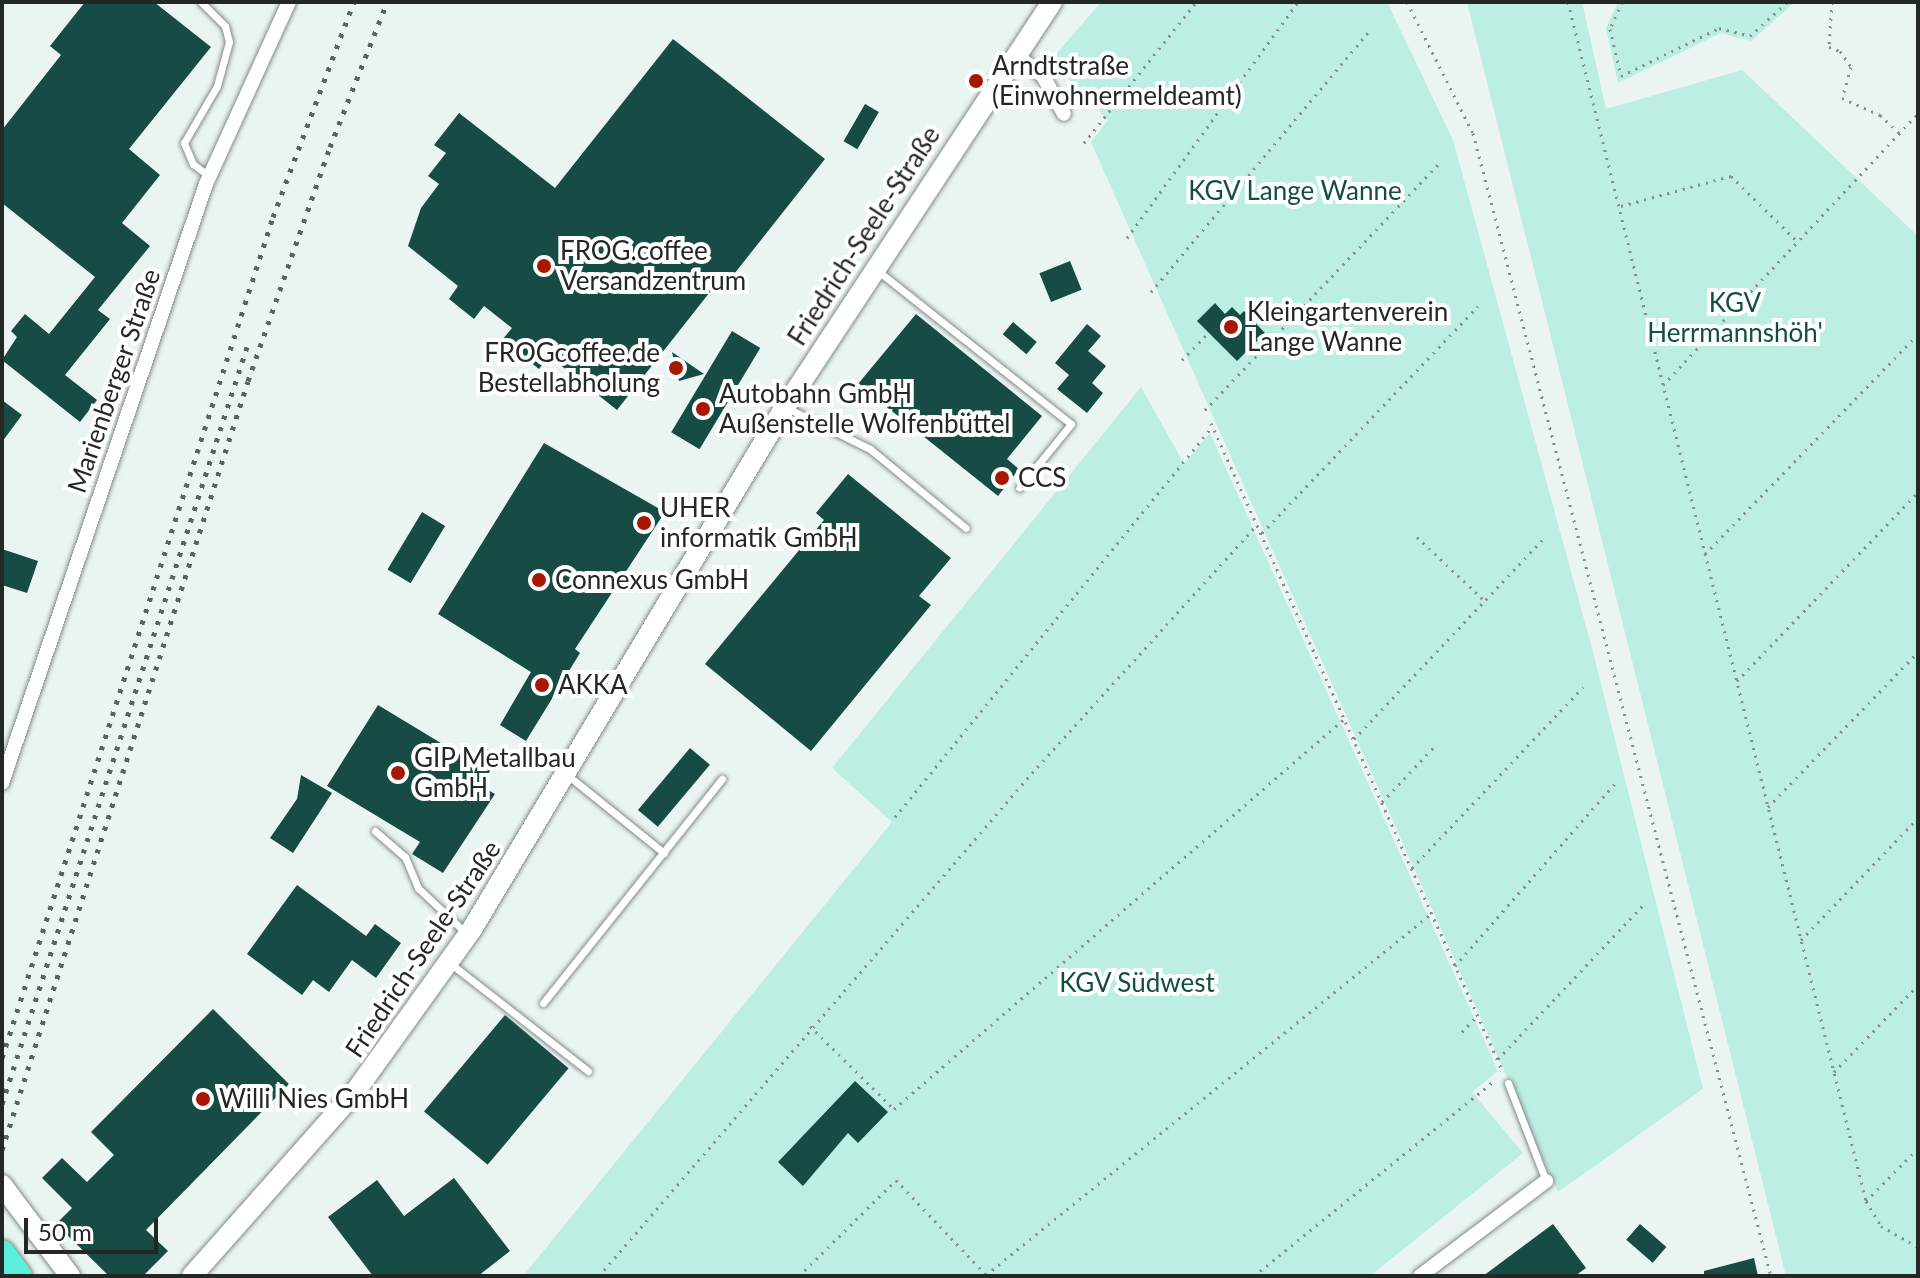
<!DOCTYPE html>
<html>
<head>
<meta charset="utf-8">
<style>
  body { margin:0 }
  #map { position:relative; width:1920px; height:1278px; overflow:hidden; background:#eaf5f3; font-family:Lato,sans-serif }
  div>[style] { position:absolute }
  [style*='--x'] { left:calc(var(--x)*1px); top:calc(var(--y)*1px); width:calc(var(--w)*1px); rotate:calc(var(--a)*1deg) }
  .green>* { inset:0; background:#bceee4 }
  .building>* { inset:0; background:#174c44; transform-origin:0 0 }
  .path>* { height:3px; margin-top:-1.5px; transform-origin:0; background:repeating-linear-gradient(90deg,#868d8c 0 2px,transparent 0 8px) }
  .roads { filter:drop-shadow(0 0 2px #828b89) drop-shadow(0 0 2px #828b89) }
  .lane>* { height:7px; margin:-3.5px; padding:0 3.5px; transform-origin:3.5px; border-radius:3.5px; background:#fff }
  .street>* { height:14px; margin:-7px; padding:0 7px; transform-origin:7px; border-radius:7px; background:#fff }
  .secondary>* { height:20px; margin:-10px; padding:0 10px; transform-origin:10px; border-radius:10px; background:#fff }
  .highway>* { height:26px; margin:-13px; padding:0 13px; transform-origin:13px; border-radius:13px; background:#5ceed8 }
  .rail>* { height:5px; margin-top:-2.5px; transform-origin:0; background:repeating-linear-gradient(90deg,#5c6261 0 4px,transparent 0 12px) }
  .dots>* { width:22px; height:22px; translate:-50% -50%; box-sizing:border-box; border:4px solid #fff; border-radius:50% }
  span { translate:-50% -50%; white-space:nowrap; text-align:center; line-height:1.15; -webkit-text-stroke:8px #fff; paint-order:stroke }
  .poi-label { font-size:26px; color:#232726 }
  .left { translate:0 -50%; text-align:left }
  .right { translate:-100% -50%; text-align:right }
  .park-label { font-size:26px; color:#134e45 }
  .street-label { font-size:26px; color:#232726 }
  .frame { position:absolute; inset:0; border:4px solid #232726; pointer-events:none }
  .scale { position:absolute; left:24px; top:1218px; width:134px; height:36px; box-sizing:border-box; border:4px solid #232726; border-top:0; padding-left:10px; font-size:24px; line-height:28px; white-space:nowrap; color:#232726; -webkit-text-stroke:6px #fff; paint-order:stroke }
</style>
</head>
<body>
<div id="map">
  <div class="green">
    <div style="clip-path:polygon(1101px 2px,1387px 2px,1453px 140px,1593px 652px,1703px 1089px,1558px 1192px,1091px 142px,1108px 120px,1051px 60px)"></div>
    <div style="clip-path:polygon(1467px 2px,1582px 2px,1606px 109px,1742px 70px,1918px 236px,1918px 1276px,1786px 1276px)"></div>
    <div style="clip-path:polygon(1618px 2px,1795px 2px,1751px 41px,1721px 33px,1618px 83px,1606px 28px)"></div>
    <div style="clip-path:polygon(1141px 387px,1184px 464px,1210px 433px,1498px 1071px,1472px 1092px,1523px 1153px,1370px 1276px,523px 1276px,892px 822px,832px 768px)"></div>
  </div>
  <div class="building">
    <div style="clip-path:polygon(85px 2px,154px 2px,211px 47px,129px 149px,160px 175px,122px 223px,150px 246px,98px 310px,110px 319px,65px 375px,97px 400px,80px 422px,2px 360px,17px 337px,11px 331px,25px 314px,49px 334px,95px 277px,2px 203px,2px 130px,61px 55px,50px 46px)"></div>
    <div style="clip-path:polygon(673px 39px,825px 159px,723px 288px,717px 283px,617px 410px,549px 356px,539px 369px,502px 340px,512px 328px,484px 306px,474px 319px,449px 299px,458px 286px,408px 246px,421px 208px,439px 184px,428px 176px,446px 153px,434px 145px,459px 113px,555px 188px)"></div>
    <div style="left:865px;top:104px;width:16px;height:43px;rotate:30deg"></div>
    <div style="left:1070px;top:261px;width:31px;height:33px;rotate:68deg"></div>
    <div style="clip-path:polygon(1215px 303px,1225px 314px,1232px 307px,1240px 315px,1244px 311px,1265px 333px,1237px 361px,1197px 321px)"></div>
    <div style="clip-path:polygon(916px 314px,1042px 416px,1007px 459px,1019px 469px,998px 496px,858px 384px)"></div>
    <div style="left:1013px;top:322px;width:31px;height:16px;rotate:40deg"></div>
    <div style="clip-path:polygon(1087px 324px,1101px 336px,1088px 351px,1106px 366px,1092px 383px,1103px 393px,1087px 413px,1057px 389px,1069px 375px,1055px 363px)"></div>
    <div style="left:732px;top:331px;width:33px;height:118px;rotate:31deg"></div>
    <div style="clip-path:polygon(672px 352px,704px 374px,679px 381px)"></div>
    <div style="clip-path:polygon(2px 400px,22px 415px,2px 442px)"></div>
    <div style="clip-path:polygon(544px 443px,665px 512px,575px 649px,580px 653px,526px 741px,500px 725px,531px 672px,438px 614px)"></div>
    <div style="clip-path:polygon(848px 474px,951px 558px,919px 596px,931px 605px,811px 751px,705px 664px,824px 520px,816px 513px)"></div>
    <div style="left:422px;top:512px;width:27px;height:67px;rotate:31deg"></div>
    <div style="clip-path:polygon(2px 549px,38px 561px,27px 593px,2px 585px)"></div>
    <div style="clip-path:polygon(378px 705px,469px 760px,479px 744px,499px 756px,481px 786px,495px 794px,443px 873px,412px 854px,420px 842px,327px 786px)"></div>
    <div style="left:690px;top:748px;width:26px;height:81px;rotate:40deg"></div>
    <div style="clip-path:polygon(301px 775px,332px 793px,293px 853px,270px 838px,297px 799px)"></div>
    <div style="clip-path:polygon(297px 885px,366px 936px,375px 924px,401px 943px,376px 978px,352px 960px,329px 992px,313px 980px,302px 995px,247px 954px)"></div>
    <div style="clip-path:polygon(213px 1009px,289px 1084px,146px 1230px,168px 1251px,143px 1276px,109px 1276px,56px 1224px,72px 1208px,42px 1178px,62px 1158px,87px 1182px,114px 1155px,91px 1132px)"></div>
    <div style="left:505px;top:1015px;width:83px;height:126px;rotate:40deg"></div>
    <div style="clip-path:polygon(855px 1081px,888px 1112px,858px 1143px,848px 1133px,803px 1186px,778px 1162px)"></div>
    <div style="clip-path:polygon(454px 1178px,510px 1251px,478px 1276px,373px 1276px,328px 1217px,377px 1180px,404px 1216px)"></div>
    <div style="clip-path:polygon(1553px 1224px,1586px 1268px,1575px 1276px,1483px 1276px)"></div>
    <div style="left:1640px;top:1224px;width:35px;height:21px;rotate:41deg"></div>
    <div style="clip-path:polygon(1754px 1258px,1758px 1276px,1704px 1276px,1704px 1271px)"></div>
  </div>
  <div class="path">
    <div style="--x:1407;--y:2;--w:147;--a:63.3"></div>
    <div style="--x:1473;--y:133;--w:1181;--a:75.39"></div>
    <div style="--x:1568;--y:2;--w:1235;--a:76.04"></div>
    <div style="--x:1866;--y:1201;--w:29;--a:59"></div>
    <div style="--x:1881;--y:1226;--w:43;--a:29.6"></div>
    <div style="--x:1622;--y:2;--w:30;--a:114"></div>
    <div style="--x:1610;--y:29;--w:48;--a:76.8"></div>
    <div style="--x:1621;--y:76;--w:109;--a:-26.1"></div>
    <div style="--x:1719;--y:28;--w:32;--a:14"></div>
    <div style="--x:1750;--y:36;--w:50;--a:-42.6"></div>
    <div style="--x:1832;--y:2;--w:45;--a:93.8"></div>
    <div style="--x:1829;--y:47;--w:12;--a:20"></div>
    <div style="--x:1840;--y:51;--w:19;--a:55"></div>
    <div style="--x:1851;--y:67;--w:32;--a:106"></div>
    <div style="--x:1842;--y:98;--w:42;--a:24.1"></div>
    <div style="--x:1880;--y:115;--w:26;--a:43"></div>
    <div style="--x:1084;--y:143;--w:180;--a:-51.5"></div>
    <div style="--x:1621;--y:206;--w:114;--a:-15.3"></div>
    <div style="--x:1731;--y:176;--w:94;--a:44.6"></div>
    <div style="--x:1127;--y:238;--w:291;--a:-54.1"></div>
    <div style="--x:1151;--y:292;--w:341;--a:-50.1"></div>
    <div style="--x:1182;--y:360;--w:39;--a:-46"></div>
    <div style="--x:1663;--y:385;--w:373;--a:-46.8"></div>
    <div style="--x:1205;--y:410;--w:343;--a:-46.5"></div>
    <div style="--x:1211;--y:423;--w:712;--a:65.78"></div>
    <div style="--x:1262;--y:533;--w:313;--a:-46.4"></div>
    <div style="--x:1417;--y:537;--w:93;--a:43.3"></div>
    <div style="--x:1705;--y:554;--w:306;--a:-45.9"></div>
    <div style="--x:1737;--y:681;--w:262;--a:-46.2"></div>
    <div style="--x:1354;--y:739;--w:274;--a:-46.6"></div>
    <div style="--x:1382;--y:802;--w:77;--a:-46.6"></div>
    <div style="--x:1768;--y:807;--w:216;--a:-45.9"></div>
    <div style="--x:895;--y:817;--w:503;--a:-50.9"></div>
    <div style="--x:1412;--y:868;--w:249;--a:-46.6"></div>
    <div style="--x:1801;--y:940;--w:169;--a:-46.2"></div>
    <div style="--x:1455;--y:966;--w:247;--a:-48.8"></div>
    <div style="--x:810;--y:1026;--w:118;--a:44.7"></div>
    <div style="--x:894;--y:1109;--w:595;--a:-40.91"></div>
    <div style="--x:1462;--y:1032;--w:23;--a:-47"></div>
    <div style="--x:1498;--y:1059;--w:213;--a:-46.7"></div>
    <div style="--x:1834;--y:1072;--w:121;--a:-46"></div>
    <div style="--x:1866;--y:1201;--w:74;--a:-45.5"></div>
    <div style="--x:986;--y:1275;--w:574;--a:-39.06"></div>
    <div style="--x:599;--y:1276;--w:664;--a:-49.28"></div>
    <div style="--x:1032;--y:773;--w:336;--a:-47.8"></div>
    <div style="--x:799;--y:1276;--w:136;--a:-44.7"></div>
    <div style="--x:896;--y:1180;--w:132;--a:46.5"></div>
    <div style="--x:1254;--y:1276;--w:312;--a:-39.1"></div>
  </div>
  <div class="roads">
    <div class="lane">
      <div style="--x:201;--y:2;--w:34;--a:45"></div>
      <div style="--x:225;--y:26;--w:16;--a:76"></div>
      <div style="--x:229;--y:42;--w:46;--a:105.3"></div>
      <div style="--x:217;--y:86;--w:66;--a:120.1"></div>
      <div style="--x:184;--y:143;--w:23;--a:67"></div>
      <div style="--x:193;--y:164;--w:20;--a:37"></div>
      <div style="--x:878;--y:271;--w:246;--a:38.4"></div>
      <div style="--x:1071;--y:424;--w:82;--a:129.1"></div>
      <div style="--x:787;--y:408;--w:93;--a:26.3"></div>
      <div style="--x:870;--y:449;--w:124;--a:39.5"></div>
      <div style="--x:566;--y:774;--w:126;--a:38.9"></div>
      <div style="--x:375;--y:831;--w:40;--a:41"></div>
      <div style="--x:405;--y:857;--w:34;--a:67"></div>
      <div style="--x:418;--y:888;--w:66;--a:43.2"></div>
      <div style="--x:451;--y:964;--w:174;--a:38"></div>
      <div style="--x:543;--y:1003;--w:287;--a:-51.4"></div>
      <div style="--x:1508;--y:1083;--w:105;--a:68.8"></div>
    </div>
    <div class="street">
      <div style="--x:1016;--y:55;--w:34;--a:38"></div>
      <div style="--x:1043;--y:76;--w:43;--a:61.1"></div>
      <div style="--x:2;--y:783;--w:633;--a:-71.19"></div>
      <div style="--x:206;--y:184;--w:200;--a:-65.5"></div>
      <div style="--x:1420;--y:1276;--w:158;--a:-37"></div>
    </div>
    <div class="secondary">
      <div style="--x:2;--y:1185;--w:114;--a:53.2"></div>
      <div style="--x:192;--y:1276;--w:246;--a:-48.5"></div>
      <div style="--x:355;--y:1092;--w:201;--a:-54.3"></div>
      <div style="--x:472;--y:929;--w:609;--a:-59.05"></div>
      <div style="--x:785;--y:407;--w:485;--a:-56.6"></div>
    </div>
    <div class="highway">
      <div style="--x:2;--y:1253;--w:29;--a:54"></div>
    </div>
  </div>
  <div class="rail">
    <div style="--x:2;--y:1058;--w:884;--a:-72.14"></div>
    <div style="--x:273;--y:217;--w:230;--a:-69.4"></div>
    <div style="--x:2;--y:1104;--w:796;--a:-72.07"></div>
    <div style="--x:2;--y:1150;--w:807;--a:-72.26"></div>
    <div style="--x:248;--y:381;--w:248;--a:-70.7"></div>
    <div style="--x:330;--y:147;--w:156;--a:-68.5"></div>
  </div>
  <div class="dots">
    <div style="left:976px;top:81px;background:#a81800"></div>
    <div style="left:544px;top:266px;background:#a81800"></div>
    <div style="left:1231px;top:327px;background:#a81800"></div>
    <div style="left:676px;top:368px;background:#a81800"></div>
    <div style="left:703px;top:409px;background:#a81800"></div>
    <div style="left:1002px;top:478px;background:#a81800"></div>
    <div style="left:644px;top:523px;background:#a81800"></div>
    <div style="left:539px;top:580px;background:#a81800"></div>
    <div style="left:542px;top:685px;background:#a81800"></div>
    <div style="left:398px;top:773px;background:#a81800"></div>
    <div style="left:203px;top:1099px;background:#a81800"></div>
  </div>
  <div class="poi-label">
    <span class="left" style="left:992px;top:81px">Arndtstraße<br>(Einwohnermeldeamt)</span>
    <span class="left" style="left:560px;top:266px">FROG.coffee<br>Versandzentrum</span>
    <span class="left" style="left:1247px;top:327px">Kleingartenverein<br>Lange Wanne</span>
    <span class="right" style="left:660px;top:368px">FROGcoffee.de<br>Bestellabholung</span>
    <span class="left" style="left:719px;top:409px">Autobahn GmbH<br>Außenstelle Wolfenbüttel</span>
    <span class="left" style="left:1018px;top:478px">CCS</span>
    <span class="left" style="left:660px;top:523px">UHER<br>informatik GmbH</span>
    <span class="left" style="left:555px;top:580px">Connexus GmbH</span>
    <span class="left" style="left:558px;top:685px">AKKA</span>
    <span class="left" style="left:414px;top:773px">GIP Metallbau<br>GmbH</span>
    <span class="left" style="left:219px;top:1099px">Willi Nies GmbH</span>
  </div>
  <div class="park-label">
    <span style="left:1295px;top:191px">KGV Lange Wanne</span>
    <span style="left:1735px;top:318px">KGV<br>Herrmannshöh'</span>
    <span style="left:1137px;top:983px">KGV Südwest</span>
  </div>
  <div class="street-label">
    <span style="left:864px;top:236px;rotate:-57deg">Friedrich-Seele-Straße</span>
    <span style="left:114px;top:381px;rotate:-71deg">Marienberger Straße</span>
    <span style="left:423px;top:949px;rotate:-56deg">Friedrich-Seele-Straße</span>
  </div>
  <div class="frame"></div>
  <div class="scale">50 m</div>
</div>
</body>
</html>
